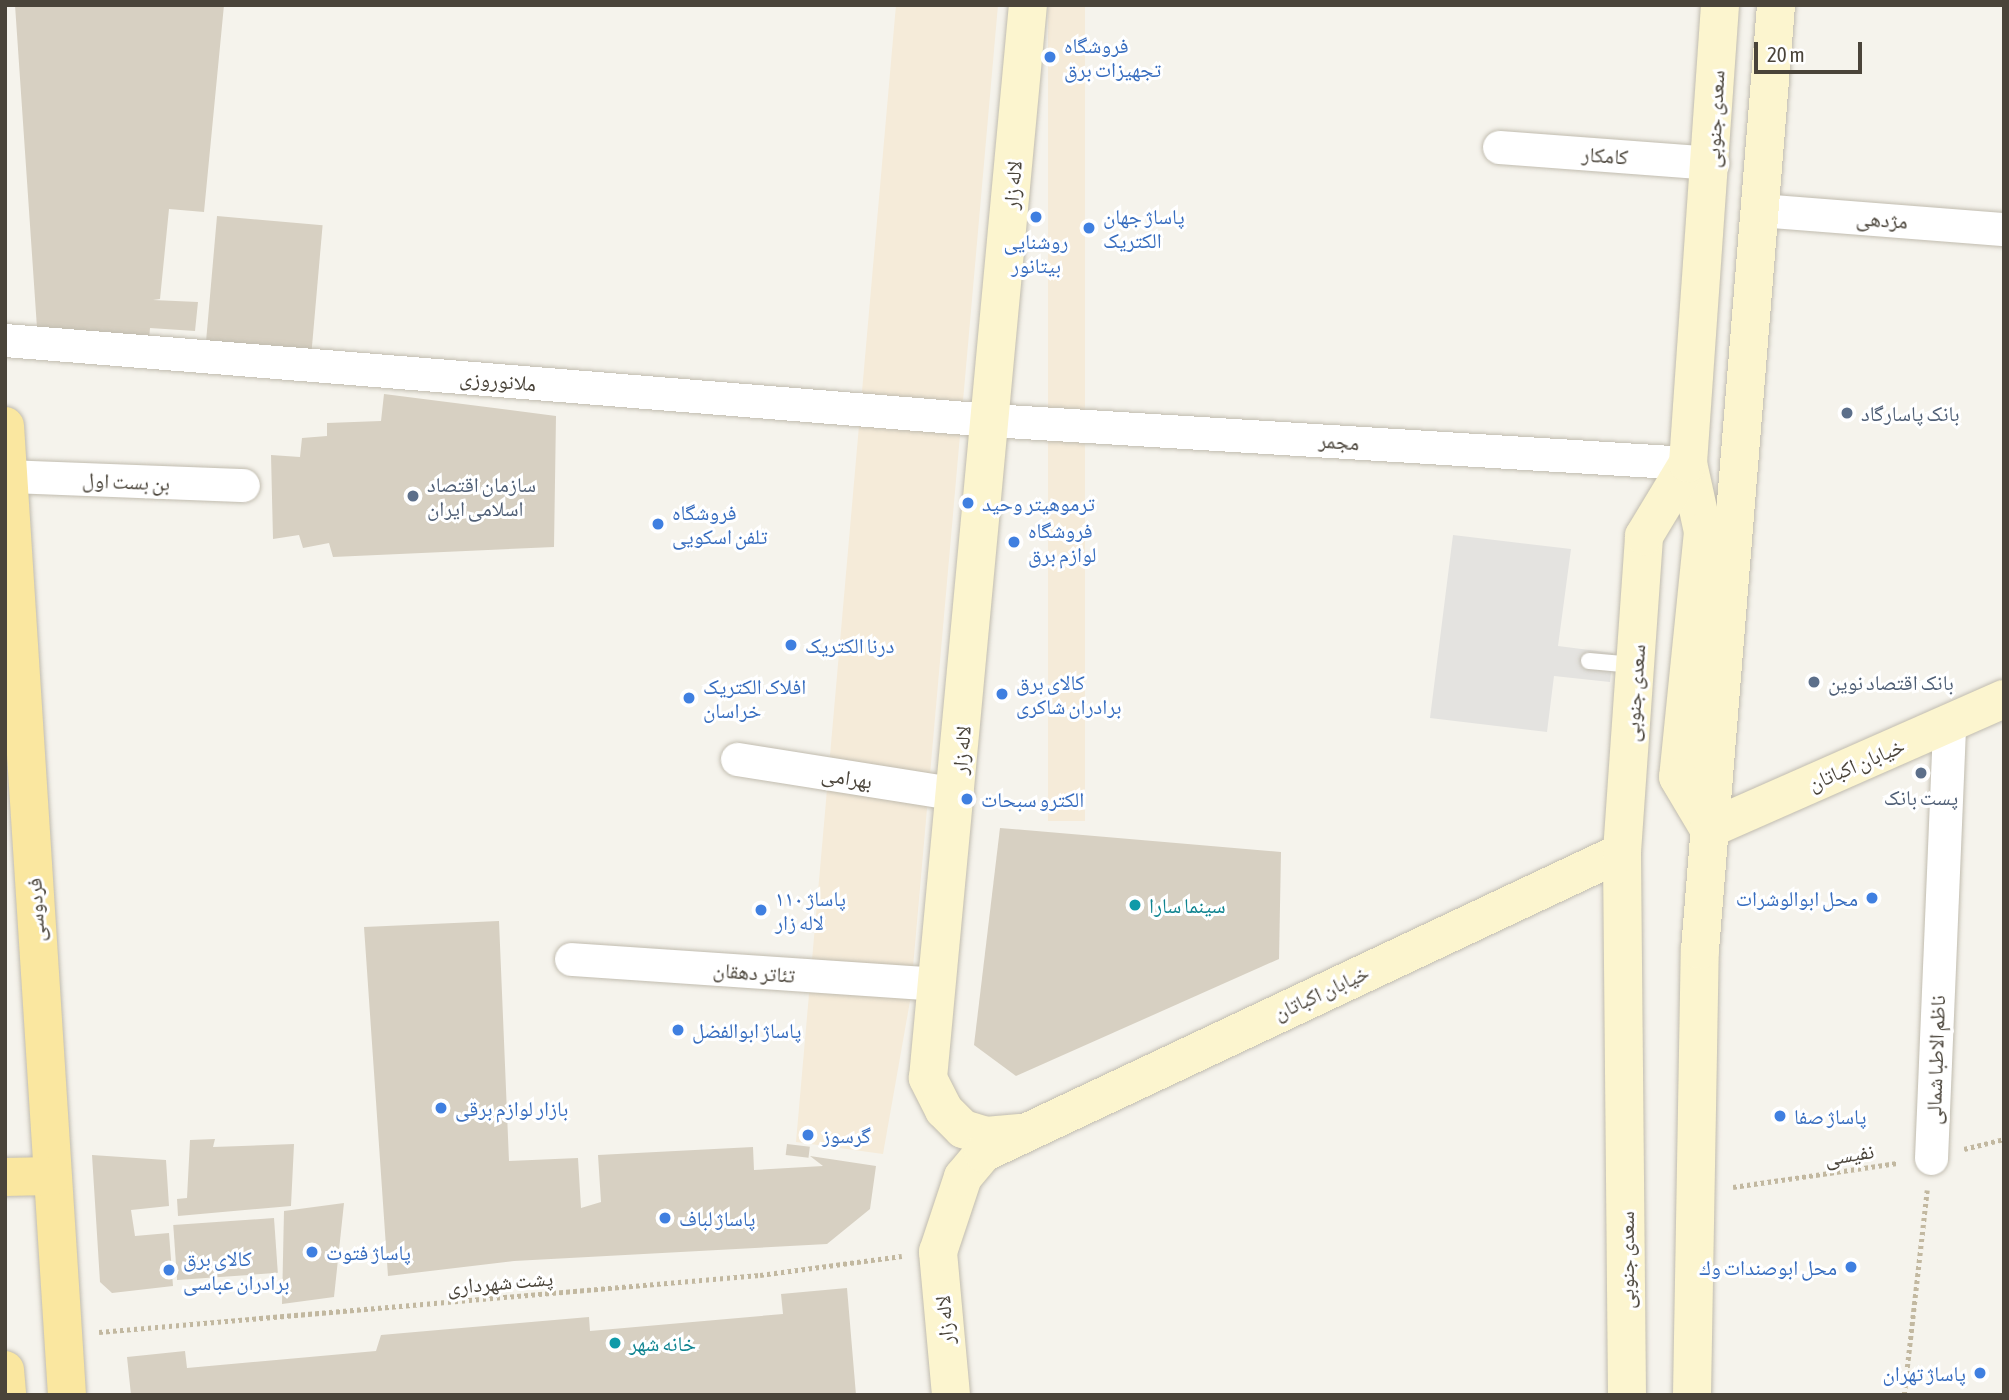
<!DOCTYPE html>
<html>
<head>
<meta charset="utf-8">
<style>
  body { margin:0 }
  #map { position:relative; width:2009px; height:1400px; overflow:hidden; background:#f5f3ec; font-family:"Asap Condensed","Noto Naskh Arabic",sans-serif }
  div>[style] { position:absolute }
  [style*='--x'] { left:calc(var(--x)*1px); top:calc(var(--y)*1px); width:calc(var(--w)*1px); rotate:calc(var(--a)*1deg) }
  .commercial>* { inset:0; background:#f5ebd9; transform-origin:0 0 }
  .parking>* { inset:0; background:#e4e3e0 }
  .building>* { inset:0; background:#d7d0c2; transform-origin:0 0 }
  .path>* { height:4.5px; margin-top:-2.25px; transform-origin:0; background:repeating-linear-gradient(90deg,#c2b8a0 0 3.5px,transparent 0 7px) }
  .roads { filter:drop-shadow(0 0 2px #c1bcaf) drop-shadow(0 0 2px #c1bcaf) }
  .service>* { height:16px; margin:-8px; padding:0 8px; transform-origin:8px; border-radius:8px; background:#fff }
  .minor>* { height:33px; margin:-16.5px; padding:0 16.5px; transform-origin:16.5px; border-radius:16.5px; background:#fff }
  .secondary>* { height:38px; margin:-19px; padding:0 19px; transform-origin:19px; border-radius:19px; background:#fcf5cf }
  .primary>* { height:38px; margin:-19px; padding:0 19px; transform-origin:19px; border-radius:19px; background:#fae7a0 }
  .dots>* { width:19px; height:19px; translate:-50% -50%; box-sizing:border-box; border:4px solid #fff; border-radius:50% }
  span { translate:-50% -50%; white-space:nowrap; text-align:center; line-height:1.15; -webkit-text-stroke:6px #fff; paint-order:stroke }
  .shop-label { font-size:21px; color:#366cbe }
  .left { translate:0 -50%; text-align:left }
  .right { translate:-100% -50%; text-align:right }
  .street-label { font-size:21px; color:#4a443a }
  .service-label { font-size:21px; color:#4e5e75 }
  .culture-label { font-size:21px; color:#0d838f }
  .frame { position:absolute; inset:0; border:7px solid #4a443a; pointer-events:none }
  .scale { position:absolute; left:1754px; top:42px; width:108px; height:32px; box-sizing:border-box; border:4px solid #4a443a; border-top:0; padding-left:9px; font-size:21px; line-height:24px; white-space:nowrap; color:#4a443a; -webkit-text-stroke:5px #fff; paint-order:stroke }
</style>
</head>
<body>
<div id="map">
  <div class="commercial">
    <div style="clip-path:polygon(896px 5px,998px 5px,910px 1001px,883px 1154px,796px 1142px)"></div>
    <div style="left:1048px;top:5px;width:37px;height:816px"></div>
  </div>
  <div class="parking">
    <div style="clip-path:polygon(1453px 535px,1571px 549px,1558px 646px,1613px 653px,1610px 682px,1554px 676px,1547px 732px,1430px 718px)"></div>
  </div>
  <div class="building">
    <div style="clip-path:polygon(15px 5px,224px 5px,204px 212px,169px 209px,160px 299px,153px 300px,198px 302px,195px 331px,150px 328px,149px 339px,37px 328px)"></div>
    <div style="left:217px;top:216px;width:106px;height:138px;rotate:5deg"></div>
    <div style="clip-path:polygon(384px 394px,556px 416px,554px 547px,333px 557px,329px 543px,303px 548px,299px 535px,273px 539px,271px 455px,300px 457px,302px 438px,327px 436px,327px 423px,381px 421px)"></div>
    <div style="clip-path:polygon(1000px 828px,1281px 852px,1279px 959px,1016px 1076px,974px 1045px)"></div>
    <div style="clip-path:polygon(499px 921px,509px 1161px,578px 1158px,581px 1208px,601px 1202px,598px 1155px,753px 1147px,754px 1170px,823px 1166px,810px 1156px,876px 1166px,870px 1209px,827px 1244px,514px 1261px,388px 1276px,364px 927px)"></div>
    <div style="clip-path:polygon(215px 1139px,213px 1147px,294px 1144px,291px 1206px,178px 1216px,177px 1199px,187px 1198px,190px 1140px)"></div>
    <div style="left:787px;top:1144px;width:23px;height:11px;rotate:7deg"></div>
    <div style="clip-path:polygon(92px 1155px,166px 1160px,169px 1206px,131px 1210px,135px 1236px,169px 1233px,173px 1286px,112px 1293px,100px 1282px)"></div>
    <div style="clip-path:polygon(344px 1203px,334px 1297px,282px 1304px,284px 1211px)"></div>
    <div style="left:274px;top:1218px;width:55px;height:101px;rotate:86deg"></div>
    <div style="clip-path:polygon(847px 1288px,856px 1395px,131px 1395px,127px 1357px,185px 1351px,187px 1368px,376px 1351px,381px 1335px,589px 1317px,590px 1331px,783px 1314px,781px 1294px)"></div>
  </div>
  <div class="path">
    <div style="--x:1964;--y:1149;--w:41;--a:-14"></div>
    <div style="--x:1733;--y:1187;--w:166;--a:-8.3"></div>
    <div style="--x:99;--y:1332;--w:663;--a:-4.93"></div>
    <div style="--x:760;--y:1275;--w:143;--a:-7.6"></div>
    <div style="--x:1904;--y:1395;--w:206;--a:-83.6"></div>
  </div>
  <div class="roads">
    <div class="service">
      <div style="--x:1589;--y:661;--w:45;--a:5.1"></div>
    </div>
    <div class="minor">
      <div style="--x:1499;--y:147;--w:214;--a:4.3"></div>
      <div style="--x:1760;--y:210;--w:245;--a:4.5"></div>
      <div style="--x:5;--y:340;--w:988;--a:4.64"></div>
      <div style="--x:990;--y:420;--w:699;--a:3.53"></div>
      <div style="--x:8;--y:476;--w:235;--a:2.2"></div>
      <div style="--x:737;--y:759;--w:223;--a:9"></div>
      <div style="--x:571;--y:959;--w:367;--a:3.9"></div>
      <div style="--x:1931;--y:1158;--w:434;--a:-87.6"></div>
    </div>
    <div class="secondary">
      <div style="--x:1688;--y:463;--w:71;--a:77.7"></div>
      <div style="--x:1703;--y:532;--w:246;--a:95.8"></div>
      <div style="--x:1678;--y:777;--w:61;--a:59.2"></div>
      <div style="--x:1709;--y:829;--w:322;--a:-23.8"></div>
      <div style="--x:1020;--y:1133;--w:34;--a:175"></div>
      <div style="--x:986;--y:1136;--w:24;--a:-163"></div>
      <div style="--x:963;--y:1129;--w:27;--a:-135"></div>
      <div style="--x:944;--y:1110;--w:36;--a:-117"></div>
      <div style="--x:928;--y:1078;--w:1078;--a:-84.68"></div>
      <div style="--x:951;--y:1395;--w:144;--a:-95.2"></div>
      <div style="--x:938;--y:1252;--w:79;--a:-71.6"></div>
      <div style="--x:963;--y:1177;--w:31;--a:-50"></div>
      <div style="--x:983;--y:1153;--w:706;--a:-25.22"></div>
      <div style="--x:1627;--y:1395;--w:543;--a:-90.53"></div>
      <div style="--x:1622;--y:852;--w:317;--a:-86"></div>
      <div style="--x:1644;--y:536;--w:85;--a:-58.9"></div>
      <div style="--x:1688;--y:463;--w:459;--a:-86"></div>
      <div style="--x:1692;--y:1395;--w:445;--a:-89"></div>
      <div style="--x:1700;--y:950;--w:948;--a:-85.4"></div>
    </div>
    <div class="primary">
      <div style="--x:5;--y:426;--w:971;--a:86.34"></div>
      <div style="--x:5;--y:1177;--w:46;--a:-1.2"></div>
      <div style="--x:5;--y:1370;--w:25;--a:85"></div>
    </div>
  </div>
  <div class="dots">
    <div style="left:1050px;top:57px;background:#3f7fe0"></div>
    <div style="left:1036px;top:217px;background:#3f7fe0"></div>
    <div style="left:1089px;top:228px;background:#3f7fe0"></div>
    <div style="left:1847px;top:413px;background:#5c6f8a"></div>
    <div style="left:413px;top:496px;background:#5c6f8a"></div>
    <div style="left:968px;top:503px;background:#3f7fe0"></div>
    <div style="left:658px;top:524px;background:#3f7fe0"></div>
    <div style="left:1014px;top:542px;background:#3f7fe0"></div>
    <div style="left:791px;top:645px;background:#3f7fe0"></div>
    <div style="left:1814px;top:682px;background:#5c6f8a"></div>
    <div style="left:1002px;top:694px;background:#3f7fe0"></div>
    <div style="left:689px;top:698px;background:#3f7fe0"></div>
    <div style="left:1921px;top:773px;background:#5c6f8a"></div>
    <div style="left:967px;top:799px;background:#3f7fe0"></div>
    <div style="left:1872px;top:898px;background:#3f7fe0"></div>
    <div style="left:1135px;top:905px;background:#0f9aa8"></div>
    <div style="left:761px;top:910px;background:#3f7fe0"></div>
    <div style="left:678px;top:1030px;background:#3f7fe0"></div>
    <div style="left:441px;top:1108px;background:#3f7fe0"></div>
    <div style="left:1780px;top:1116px;background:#3f7fe0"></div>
    <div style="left:808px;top:1135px;background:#3f7fe0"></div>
    <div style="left:665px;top:1218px;background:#3f7fe0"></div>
    <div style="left:312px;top:1252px;background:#3f7fe0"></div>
    <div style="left:1851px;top:1267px;background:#3f7fe0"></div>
    <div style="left:169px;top:1270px;background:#3f7fe0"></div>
    <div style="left:615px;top:1343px;background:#0f9aa8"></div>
    <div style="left:1980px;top:1373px;background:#3f7fe0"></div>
  </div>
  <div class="shop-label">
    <span class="left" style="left:1064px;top:57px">فروشگاه<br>تجهیزات برق</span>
    <span class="left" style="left:1103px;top:228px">پاساژ جهان<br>الکتریک</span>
    <span style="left:1036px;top:253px">روشنایی<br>بیتانور</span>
    <span class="left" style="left:982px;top:503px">ترموهیتر وحید</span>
    <span class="left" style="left:672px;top:524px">فروشگاه<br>تلفن اسکویی</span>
    <span class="left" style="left:1028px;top:542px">فروشگاه<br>لوازم برق</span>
    <span class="left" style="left:805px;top:645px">درنا الکتریک</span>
    <span class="left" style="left:1016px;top:694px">کالای برق<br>برادران شاکری</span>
    <span class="left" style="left:703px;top:698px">افلاک الکتریک<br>خراسان</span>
    <span class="left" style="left:981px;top:799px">الکترو سبحات</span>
    <span class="left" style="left:775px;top:910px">پاساژ ۱۱۰<br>لاله زار</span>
    <span class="right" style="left:1858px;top:898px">محل ابوالوشرات</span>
    <span class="left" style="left:692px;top:1030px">پاساژ ابوالفضل</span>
    <span class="left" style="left:455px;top:1108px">بازار لوازم برقی</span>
    <span class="left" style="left:1794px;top:1116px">پاساژ صفا</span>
    <span class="left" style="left:822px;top:1135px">گرسوز</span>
    <span class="left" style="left:679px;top:1218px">پاساژ لباف</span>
    <span class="left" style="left:326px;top:1252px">پاساژ فتوت</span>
    <span class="left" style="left:183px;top:1270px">کالاى برق<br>برادران عباسى</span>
    <span class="right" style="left:1837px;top:1267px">محل ابوصندات وك</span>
    <span class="right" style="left:1966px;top:1373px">پاساژ تهران</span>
  </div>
  <div class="street-label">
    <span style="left:1714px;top:119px;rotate:-87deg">سعدی جنوبی</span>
    <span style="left:1605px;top:155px;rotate:4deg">کامکار</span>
    <span style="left:1012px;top:185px;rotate:-85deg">لاله زار</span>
    <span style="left:1882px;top:219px;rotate:4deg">مژدهی</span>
    <span style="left:498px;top:380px;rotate:5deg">ملانوروزی</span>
    <span style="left:1339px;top:441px;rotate:4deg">مجمر</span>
    <span style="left:126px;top:481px;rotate:2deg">بن بست اول</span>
    <span style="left:1634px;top:693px;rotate:-86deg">سعدی جنوبی</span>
    <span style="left:961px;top:750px;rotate:-85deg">لاله زار</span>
    <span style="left:1856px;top:764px;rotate:-23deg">خیابان اکباتان</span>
    <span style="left:847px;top:777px;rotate:9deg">بهرامی</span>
    <span style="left:35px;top:910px;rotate:-93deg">فردوسی</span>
    <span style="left:754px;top:972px;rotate:4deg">تئاتر دهقان</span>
    <span style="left:1321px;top:992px;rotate:-25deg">خیابان اکباتان</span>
    <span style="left:1935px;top:1060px;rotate:-88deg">ناظم الاطبا شمالی</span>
    <span style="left:1849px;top:1154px;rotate:-9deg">نفیسی</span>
    <span style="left:1626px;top:1260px;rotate:-90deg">سعدی جنوبی</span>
    <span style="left:500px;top:1282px;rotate:-5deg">پشت شهرداری</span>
    <span style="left:944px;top:1320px;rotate:-95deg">لاله زار</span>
  </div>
  <div class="service-label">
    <span class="left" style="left:1861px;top:413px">بانک پاسارگاد</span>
    <span class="left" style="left:427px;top:496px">سازمان اقتصاد<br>اسلامی ایران</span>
    <span class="left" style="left:1828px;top:682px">بانک اقتصاد نوین</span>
    <span style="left:1921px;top:797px">پست بانک</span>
  </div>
  <div class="culture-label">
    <span class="left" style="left:1149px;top:905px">سینما سارا</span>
    <span class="left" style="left:629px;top:1343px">خانه شهر</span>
  </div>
  <div class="frame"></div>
  <div class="scale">20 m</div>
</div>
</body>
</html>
